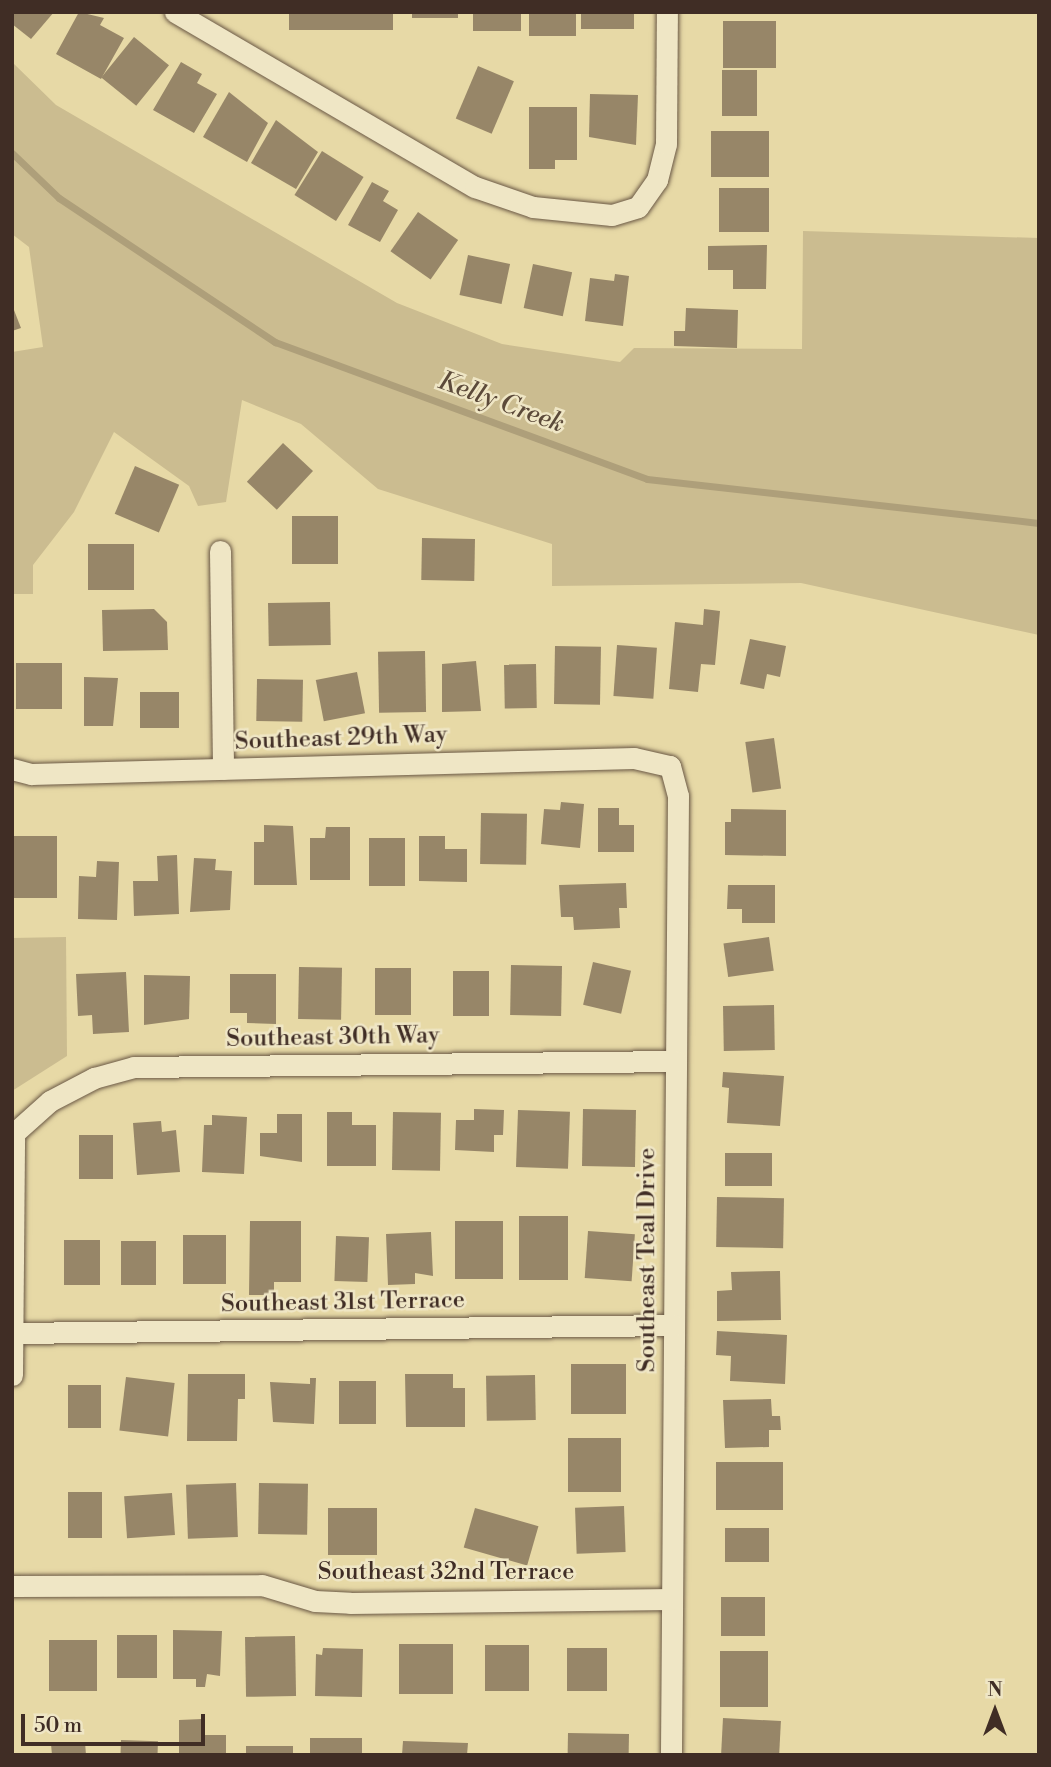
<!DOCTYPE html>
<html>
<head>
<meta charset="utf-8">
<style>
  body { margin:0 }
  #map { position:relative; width:1051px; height:1767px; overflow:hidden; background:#e7d9a6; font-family:"Libre Bodoni",serif }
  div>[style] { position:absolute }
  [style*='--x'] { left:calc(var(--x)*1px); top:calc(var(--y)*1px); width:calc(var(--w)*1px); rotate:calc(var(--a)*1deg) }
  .green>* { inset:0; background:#cbbc90 }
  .stream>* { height:7px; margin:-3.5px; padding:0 3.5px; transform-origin:3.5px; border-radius:3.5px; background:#ae9f7a }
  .building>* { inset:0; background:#978668; transform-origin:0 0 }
  .roads { filter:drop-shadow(0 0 2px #6a5845) drop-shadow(0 0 2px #6a5845) }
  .street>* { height:21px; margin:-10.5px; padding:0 10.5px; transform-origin:10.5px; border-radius:10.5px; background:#efe6c5 }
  span { translate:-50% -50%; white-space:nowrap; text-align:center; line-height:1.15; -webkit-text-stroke:5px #efe6c5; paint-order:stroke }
  .street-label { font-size:24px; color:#402d25 }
  .water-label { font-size:26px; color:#5c4a3a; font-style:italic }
  .frame { position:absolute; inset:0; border:14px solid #402d25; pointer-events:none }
  .north { position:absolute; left:960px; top:1676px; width:70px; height:70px; -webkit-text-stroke:5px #efe6c5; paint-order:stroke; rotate:0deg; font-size:19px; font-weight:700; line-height:28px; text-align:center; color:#402d25 }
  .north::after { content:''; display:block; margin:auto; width:24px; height:32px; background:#402d25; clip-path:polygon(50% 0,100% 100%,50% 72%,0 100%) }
  .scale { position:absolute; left:21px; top:1714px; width:184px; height:32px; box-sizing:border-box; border:4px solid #402d25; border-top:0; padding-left:9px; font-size:21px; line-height:24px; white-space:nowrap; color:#402d25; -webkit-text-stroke:5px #efe6c5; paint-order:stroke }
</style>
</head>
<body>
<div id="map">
  <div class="green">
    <div style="clip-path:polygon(12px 62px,56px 105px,397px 303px,502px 344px,620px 362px,634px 348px,802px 349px,803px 231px,1039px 238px,1039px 635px,801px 583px,552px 586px,552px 544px,378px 489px,301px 424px,242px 400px,226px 502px,198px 506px,189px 486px,114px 432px,74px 512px,33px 565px,33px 594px,12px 594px,12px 352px,43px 347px,29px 247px,12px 234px)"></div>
    <div style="clip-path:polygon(66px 937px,67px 1056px,12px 1091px,12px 938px)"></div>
  </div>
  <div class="stream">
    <div style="--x:12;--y:153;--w:65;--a:43.8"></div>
    <div style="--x:59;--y:198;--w:260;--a:33.7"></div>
    <div style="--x:275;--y:342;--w:396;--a:20.2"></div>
    <div style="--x:647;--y:479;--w:394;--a:6.4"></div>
  </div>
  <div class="building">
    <div style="clip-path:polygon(12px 12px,54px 12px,31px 39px,12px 24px)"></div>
    <div style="clip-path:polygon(79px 12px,104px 18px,100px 25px,124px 38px,101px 79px,56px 54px)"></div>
    <div style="left:289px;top:12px;width:104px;height:18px"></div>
    <div style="left:412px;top:12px;width:46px;height:6px"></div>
    <div style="left:473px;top:12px;width:48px;height:19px"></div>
    <div style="left:529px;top:12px;width:47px;height:24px"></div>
    <div style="left:581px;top:12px;width:53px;height:17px"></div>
    <div style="left:723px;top:21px;width:53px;height:47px"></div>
    <div style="left:134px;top:37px;width:45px;height:52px;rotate:39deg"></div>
    <div style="clip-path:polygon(181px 62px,202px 74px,197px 83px,217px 94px,194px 133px,153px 110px)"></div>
    <div style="left:478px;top:66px;width:39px;height:57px;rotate:23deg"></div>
    <div style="left:722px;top:70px;width:35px;height:46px"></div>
    <div style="clip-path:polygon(229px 92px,268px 123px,247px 162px,203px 137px)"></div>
    <div style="clip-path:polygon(590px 94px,638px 95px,636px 145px,589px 137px)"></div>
    <div style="clip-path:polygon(529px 107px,577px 107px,577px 160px,555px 160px,555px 169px,529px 169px)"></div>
    <div style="clip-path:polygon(276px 120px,318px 152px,296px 189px,251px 163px)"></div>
    <div style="left:711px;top:131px;width:58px;height:46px"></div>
    <div style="left:322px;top:151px;width:49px;height:52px;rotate:32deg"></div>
    <div style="clip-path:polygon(372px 182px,389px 191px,383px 201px,398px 210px,380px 242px,348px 225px)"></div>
    <div style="left:719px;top:188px;width:50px;height:44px"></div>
    <div style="left:418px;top:212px;width:49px;height:48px;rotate:35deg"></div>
    <div style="clip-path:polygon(767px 245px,766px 289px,733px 289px,733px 270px,708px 270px,708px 246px)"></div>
    <div style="left:468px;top:255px;width:43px;height:41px;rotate:12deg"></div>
    <div style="left:533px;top:264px;width:40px;height:45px;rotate:12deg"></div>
    <div style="clip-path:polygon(615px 274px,629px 276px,623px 326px,585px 321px,590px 278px,614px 281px)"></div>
    <div style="clip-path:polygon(12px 305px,21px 328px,12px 331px)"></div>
    <div style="clip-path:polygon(686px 308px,738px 310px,737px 348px,674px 346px,674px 331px,685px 331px)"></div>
    <div style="left:283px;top:443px;width:41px;height:53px;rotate:43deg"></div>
    <div style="left:135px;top:466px;width:48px;height:52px;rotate:23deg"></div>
    <div style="left:292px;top:516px;width:46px;height:48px"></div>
    <div style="left:422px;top:538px;width:53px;height:42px;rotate:1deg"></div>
    <div style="left:88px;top:544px;width:46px;height:46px"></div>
    <div style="left:330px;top:602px;width:43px;height:62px;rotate:89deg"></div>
    <div style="clip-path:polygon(154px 609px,167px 622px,168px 650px,103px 651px,102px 610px)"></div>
    <div style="clip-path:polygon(704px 609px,720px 611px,715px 665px,701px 664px,698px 692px,669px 689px,675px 622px,703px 625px)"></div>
    <div style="clip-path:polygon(750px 639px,786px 646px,780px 677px,767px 674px,764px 689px,740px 684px)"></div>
    <div style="left:617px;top:645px;width:40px;height:51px;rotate:4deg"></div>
    <div style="left:555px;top:646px;width:46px;height:58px;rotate:1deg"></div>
    <div style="left:425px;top:651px;width:61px;height:47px;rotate:89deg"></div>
    <div style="clip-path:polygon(476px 661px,481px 711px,442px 712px,442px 664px)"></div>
    <div style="left:16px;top:663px;width:46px;height:46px"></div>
    <div style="left:536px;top:664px;width:44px;height:32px;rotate:89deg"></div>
    <div style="left:357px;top:672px;width:42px;height:42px;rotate:79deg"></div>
    <div style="clip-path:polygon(84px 677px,118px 678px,113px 726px,84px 726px)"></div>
    <div style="left:257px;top:679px;width:46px;height:42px;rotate:1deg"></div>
    <div style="left:140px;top:692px;width:39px;height:36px"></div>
    <div style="left:774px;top:738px;width:51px;height:29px;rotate:82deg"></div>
    <div style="clip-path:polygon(561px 802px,584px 804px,580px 848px,541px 844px,544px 809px,560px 810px)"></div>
    <div style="clip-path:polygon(598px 808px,619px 808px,619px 825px,634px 825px,634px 852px,598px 852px)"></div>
    <div style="clip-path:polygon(731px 809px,786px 810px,786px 856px,725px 855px,725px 822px,731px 822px)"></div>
    <div style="left:481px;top:813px;width:46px;height:51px;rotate:1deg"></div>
    <div style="clip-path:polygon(264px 825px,293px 826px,297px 885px,254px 885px,254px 842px,264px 842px)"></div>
    <div style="clip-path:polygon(326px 827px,350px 827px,350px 880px,310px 880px,310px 838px,325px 838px)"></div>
    <div style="left:14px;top:836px;width:43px;height:62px"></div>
    <div style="clip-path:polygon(419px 836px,445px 836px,445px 849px,467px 849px,467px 882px,419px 881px)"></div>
    <div style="left:369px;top:838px;width:36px;height:48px"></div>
    <div style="clip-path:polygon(177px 855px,179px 914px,134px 916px,133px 881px,158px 881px,157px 856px)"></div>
    <div style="clip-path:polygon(194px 858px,216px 859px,215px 870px,232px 871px,230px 910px,190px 912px)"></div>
    <div style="clip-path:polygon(97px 861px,119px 862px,117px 920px,78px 919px,79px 876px,96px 877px)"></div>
    <div style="clip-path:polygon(626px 883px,627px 908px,619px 908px,620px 928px,574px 930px,573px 917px,561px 917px,559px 885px)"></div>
    <div style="clip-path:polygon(728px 885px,775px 885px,775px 923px,742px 923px,742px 909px,727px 909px)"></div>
    <div style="left:769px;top:937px;width:34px;height:46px;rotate:82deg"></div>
    <div style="left:593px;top:962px;width:39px;height:44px;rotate:13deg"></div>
    <div style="left:511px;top:965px;width:51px;height:50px;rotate:1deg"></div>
    <div style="left:299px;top:967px;width:43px;height:52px;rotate:1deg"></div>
    <div style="left:375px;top:968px;width:36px;height:47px"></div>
    <div style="left:453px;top:971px;width:36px;height:45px"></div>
    <div style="clip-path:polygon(126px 972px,129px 1032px,93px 1034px,92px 1015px,78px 1016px,76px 974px)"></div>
    <div style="clip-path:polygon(230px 974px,276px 974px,276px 1024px,247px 1023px,247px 1013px,230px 1013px)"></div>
    <div style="clip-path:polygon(144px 975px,190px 976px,189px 1019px,144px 1025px)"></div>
    <div style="left:774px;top:1005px;width:45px;height:51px;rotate:89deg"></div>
    <div style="clip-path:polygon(723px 1072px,784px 1076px,780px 1126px,727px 1123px,729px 1088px,722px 1087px)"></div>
    <div style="clip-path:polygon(474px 1109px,504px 1110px,503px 1135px,494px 1135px,494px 1152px,455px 1150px,456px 1120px,474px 1120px)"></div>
    <div style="left:583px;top:1109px;width:53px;height:57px;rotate:1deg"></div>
    <div style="left:518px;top:1110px;width:52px;height:57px;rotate:2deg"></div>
    <div style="clip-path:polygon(327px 1112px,352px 1112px,352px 1125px,376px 1125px,376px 1166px,327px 1166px)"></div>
    <div style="left:393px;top:1112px;width:48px;height:58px;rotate:1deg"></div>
    <div style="clip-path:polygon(277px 1114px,302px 1114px,302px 1162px,260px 1156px,260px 1133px,277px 1133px)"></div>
    <div style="clip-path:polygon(212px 1115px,247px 1117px,244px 1174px,202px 1172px,204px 1125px,212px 1125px)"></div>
    <div style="clip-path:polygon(161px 1121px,162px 1132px,176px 1130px,180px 1172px,137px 1175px,133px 1123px)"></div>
    <div style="left:79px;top:1135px;width:34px;height:44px"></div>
    <div style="left:725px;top:1153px;width:47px;height:33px"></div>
    <div style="left:717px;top:1197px;width:67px;height:50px;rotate:1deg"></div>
    <div style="left:519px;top:1216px;width:49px;height:64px"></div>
    <div style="clip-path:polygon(250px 1221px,301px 1221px,301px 1282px,274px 1282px,274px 1295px,249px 1295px)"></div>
    <div style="left:455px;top:1221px;width:48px;height:58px"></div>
    <div style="left:588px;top:1231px;width:47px;height:47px;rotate:4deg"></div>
    <div style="clip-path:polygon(431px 1232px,433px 1276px,415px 1273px,415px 1284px,388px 1285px,386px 1234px)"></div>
    <div style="left:183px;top:1235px;width:43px;height:49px"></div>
    <div style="left:336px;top:1236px;width:33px;height:45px;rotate:2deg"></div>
    <div style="left:64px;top:1240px;width:36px;height:45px"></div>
    <div style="left:121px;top:1241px;width:35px;height:44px"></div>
    <div style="clip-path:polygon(780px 1271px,781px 1320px,717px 1321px,717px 1291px,732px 1290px,731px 1272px)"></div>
    <div style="clip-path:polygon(717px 1331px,787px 1335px,785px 1384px,730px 1381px,731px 1356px,716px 1355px)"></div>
    <div style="left:571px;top:1364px;width:55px;height:50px"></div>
    <div style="clip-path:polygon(188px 1374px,245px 1374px,245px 1399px,238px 1399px,237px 1441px,187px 1441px)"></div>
    <div style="clip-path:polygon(405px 1374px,453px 1374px,453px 1388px,465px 1388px,465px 1427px,406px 1427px)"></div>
    <div style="left:535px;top:1375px;width:45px;height:49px;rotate:89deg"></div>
    <div style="left:126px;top:1377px;width:49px;height:54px;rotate:7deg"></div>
    <div style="clip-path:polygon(310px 1378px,316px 1378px,314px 1424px,273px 1422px,270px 1382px,310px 1384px)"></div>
    <div style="left:339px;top:1381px;width:37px;height:43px"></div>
    <div style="left:68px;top:1385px;width:33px;height:43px"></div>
    <div style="clip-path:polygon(771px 1399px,772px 1416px,780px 1416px,781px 1430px,769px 1430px,769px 1447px,725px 1448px,723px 1400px)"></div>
    <div style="left:568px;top:1438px;width:53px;height:54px"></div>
    <div style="left:716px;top:1462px;width:67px;height:48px"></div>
    <div style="left:236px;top:1483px;width:54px;height:50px;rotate:88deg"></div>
    <div style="left:259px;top:1483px;width:49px;height:51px;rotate:1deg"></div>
    <div style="left:68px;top:1492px;width:34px;height:46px"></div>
    <div style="left:172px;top:1493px;width:42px;height:48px;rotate:86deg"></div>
    <div style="left:624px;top:1506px;width:46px;height:49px;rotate:88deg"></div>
    <div style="left:328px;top:1508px;width:49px;height:47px"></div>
    <div style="left:475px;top:1508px;width:66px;height:41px;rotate:16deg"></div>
    <div style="left:725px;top:1528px;width:44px;height:34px"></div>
    <div style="left:721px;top:1597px;width:44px;height:39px"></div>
    <div style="clip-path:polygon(173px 1630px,222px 1631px,220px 1676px,207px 1674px,205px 1687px,196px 1687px,196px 1679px,173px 1679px)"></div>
    <div style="left:117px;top:1635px;width:40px;height:43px"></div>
    <div style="left:295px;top:1636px;width:60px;height:50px;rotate:89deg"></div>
    <div style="left:49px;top:1640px;width:48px;height:51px"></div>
    <div style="left:399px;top:1644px;width:54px;height:50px"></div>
    <div style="left:485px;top:1645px;width:44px;height:46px"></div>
    <div style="clip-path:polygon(323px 1648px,363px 1649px,362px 1697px,315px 1696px,316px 1654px,322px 1655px)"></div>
    <div style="left:567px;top:1648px;width:40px;height:43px"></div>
    <div style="left:720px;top:1651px;width:48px;height:56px"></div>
    <div style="left:723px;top:1718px;width:58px;height:37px;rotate:3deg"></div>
    <div style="clip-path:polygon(202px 1719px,205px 1735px,226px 1735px,226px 1755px,179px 1755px,179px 1720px)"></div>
    <div style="left:568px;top:1733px;width:61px;height:22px;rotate:1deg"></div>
    <div style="left:310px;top:1738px;width:52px;height:17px"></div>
    <div style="left:121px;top:1740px;width:37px;height:15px;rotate:2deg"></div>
    <div style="clip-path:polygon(403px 1741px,468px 1743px,467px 1755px,402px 1755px)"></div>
    <div style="clip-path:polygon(85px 1742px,86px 1755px,52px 1755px,51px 1744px)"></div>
    <div style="left:246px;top:1746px;width:47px;height:9px"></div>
  </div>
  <div class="roads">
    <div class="street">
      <div style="--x:175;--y:12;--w:347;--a:30.3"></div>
      <div style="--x:475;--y:187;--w:61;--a:19"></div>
      <div style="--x:533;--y:207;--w:79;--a:5.8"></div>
      <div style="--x:612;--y:215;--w:27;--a:-17"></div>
      <div style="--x:638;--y:207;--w:33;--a:-55"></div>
      <div style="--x:657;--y:180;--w:37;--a:-76"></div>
      <div style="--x:666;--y:144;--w:132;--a:-89.6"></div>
      <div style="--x:220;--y:551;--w:218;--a:89.2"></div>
      <div style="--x:12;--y:769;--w:20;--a:15"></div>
      <div style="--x:31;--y:774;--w:603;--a:-1.52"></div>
      <div style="--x:634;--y:758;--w:37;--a:13"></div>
      <div style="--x:670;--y:766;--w:31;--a:75"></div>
      <div style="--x:678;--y:796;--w:959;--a:90.42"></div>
      <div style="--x:12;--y:1135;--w:51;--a:-41.8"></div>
      <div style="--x:50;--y:1101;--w:50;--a:-27.6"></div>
      <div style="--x:94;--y:1078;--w:41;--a:-15.4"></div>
      <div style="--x:134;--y:1067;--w:542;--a:-0.63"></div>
      <div style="--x:12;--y:1333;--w:662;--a:-0.69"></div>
      <div style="--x:12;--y:1375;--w:240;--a:-89.5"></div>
      <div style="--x:12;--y:1586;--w:250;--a:-0.2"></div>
      <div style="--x:262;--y:1585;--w:55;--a:16.8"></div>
      <div style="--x:315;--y:1601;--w:35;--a:3"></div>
      <div style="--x:350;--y:1603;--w:322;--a:-0.7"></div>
    </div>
  </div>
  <div class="street-label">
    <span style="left:341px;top:739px;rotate:-2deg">Southeast 29th Way</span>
    <span style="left:333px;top:1038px;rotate:-1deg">Southeast 30th Way</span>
    <span style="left:648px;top:1260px;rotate:-90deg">Southeast Teal Drive</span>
    <span style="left:343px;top:1303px;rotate:-1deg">Southeast 31st Terrace</span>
    <span style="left:446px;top:1573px">Southeast 32nd Terrace</span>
  </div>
  <div class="water-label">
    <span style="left:501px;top:403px;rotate:20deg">Kelly Creek</span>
  </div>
  <div class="frame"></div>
  <div class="north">N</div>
  <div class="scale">50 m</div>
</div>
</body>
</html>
